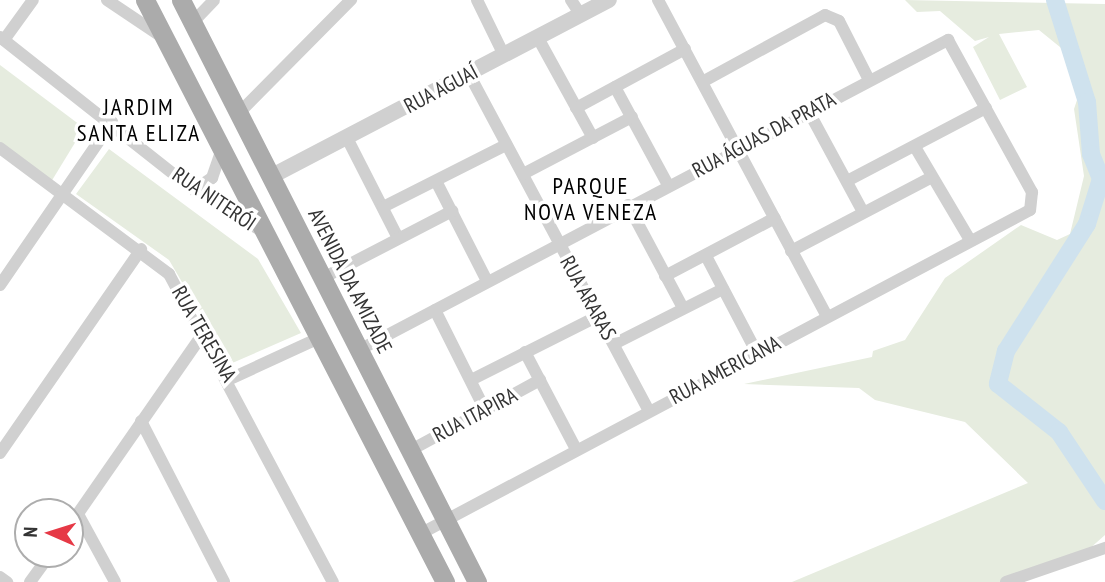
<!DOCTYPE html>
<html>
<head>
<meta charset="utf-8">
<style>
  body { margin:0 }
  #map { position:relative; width:1105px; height:582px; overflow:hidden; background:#fff; font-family:"PT Sans Narrow",sans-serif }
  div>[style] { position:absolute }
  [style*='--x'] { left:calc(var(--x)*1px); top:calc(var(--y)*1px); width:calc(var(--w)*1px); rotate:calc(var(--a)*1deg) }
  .green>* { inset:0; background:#e6ecdf }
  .river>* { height:18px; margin:-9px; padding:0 9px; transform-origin:9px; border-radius:9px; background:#cfe2ee }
  .minor>* { height:12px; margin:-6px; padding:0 6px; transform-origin:6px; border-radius:6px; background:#d0d0d0 }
  .tertiary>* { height:16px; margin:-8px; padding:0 8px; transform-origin:8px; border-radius:8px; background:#d0d0d0 }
  .primary>* { height:19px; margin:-9.5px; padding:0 9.5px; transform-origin:9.5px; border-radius:9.5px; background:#ababab }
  span { translate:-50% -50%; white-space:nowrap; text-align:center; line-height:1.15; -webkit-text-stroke:7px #fff; paint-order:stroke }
  .street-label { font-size:21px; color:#333 }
  .neighbourhood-label { font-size:23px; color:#000; letter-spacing:2px }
  .north { position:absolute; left:14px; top:498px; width:70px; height:70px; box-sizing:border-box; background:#fff; border:2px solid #adadad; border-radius:50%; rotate:273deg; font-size:19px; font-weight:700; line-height:28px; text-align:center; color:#333 }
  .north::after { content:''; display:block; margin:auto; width:24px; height:32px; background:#e63946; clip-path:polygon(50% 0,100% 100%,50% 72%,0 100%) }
</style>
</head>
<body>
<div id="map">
  <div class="green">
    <div style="clip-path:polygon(905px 0,1105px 4px,1105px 535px,1088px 550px,1000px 582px,792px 582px,1028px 483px,965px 422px,875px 400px,859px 388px,744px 384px,872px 357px,873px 351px,905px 340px,945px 278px,1021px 225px,1057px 240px,1070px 234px,1084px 176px,1074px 109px,1083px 82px,1071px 56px,1039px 30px,999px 34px,1027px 87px,1000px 100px,973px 47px,989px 37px,975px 41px,940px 11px,917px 12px)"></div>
    <div style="clip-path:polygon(0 65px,84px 128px,51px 182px,0 143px)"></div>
    <div style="clip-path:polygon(109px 149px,258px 259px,301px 333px,230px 364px,169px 260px,76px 194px)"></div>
  </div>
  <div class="river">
    <div style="--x:1055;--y:0;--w:107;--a:72.6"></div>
    <div style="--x:1087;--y:102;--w:52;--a:85.6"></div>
    <div style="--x:1091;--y:154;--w:27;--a:68"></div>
    <div style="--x:1101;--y:179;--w:47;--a:107.3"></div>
    <div style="--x:1087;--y:224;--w:151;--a:122.5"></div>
    <div style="--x:1006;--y:351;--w:34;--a:104"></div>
    <div style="--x:998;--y:384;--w:78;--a:38.2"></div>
    <div style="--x:1059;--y:432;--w:83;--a:56.3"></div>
  </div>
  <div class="minor">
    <div style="--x:107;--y:0;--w:66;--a:33.9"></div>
    <div style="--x:477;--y:0;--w:61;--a:63.9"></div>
    <div style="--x:571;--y:0;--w:17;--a:57"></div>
    <div style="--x:658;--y:0;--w:357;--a:61.9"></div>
    <div style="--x:193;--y:22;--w:30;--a:-46"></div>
    <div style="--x:0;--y:37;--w:247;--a:38.3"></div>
    <div style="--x:194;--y:190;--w:79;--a:31.1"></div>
    <div style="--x:538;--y:38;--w:114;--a:61.2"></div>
    <div style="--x:4;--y:40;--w:49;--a:-54.1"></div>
    <div style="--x:469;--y:74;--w:382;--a:61.9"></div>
    <div style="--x:704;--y:81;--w:138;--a:-28.6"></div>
    <div style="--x:825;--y:15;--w:15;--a:23"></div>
    <div style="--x:839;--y:21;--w:66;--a:63"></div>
    <div style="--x:615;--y:87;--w:111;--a:61.6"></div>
    <div style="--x:576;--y:108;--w:124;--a:-28.4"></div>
    <div style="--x:809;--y:112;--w:114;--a:61.6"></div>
    <div style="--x:238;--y:114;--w:161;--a:-45.3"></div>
    <div style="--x:347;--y:138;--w:112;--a:63"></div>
    <div style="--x:915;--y:147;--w:108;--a:59.4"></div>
    <div style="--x:0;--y:148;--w:211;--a:36.7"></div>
    <div style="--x:169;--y:274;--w:349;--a:62"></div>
    <div style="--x:523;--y:174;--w:123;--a:-27.6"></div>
    <div style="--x:436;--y:181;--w:112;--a:63"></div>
    <div style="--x:847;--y:181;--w:157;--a:-27.7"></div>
    <div style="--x:194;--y:190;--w:22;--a:-34"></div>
    <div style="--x:212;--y:178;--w:31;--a:-71"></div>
    <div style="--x:628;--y:205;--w:117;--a:61.9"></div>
    <div style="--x:383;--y:207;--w:138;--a:-26.8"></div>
    <div style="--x:791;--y:251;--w:159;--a:-27.7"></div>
    <div style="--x:706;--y:256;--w:110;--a:62.3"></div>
    <div style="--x:665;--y:276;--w:124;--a:-27.8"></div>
    <div style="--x:321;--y:279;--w:148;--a:-27.4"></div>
    <div style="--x:0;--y:285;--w:198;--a:-55.5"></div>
    <div style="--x:435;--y:310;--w:112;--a:63.4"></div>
    <div style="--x:614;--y:344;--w:122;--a:-26.8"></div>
    <div style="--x:359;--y:350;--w:666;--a:-27.76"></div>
    <div style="--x:948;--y:40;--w:174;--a:61.1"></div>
    <div style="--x:1032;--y:192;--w:18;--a:96"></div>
    <div style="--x:1030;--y:210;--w:691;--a:152.03"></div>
    <div style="--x:525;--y:352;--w:110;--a:62.3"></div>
    <div style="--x:230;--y:379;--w:98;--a:-24.7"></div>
    <div style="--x:471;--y:380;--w:142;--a:-26.7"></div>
    <div style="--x:141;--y:421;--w:181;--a:62.7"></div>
    <div style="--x:411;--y:450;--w:147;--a:-28.5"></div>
    <div style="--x:0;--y:453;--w:248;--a:-55.3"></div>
    <div style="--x:78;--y:514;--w:77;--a:61.4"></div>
    <div style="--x:70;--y:525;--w:235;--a:-55.2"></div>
    <div style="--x:0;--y:577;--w:9;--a:36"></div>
    <div style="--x:30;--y:582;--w:34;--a:-54"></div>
    <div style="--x:1006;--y:582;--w:105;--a:-19"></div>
  </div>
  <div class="tertiary">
    <div style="--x:272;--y:176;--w:380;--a:-27.6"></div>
  </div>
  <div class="primary">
    <div style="--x:145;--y:0;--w:655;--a:62.73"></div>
    <div style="--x:181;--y:0;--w:653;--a:63.04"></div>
  </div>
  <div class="street-label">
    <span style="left:441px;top:89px;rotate:-28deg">RUA AGUAÍ</span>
    <span style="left:764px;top:135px;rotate:-28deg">RUA ÁGUAS DA PRATA</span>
    <span style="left:214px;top:199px;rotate:34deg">RUA NITERÓI</span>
    <span style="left:350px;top:281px;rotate:63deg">AVENIDA DA AMIZADE</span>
    <span style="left:588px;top:298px;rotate:61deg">RUA ARARAS</span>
    <span style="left:204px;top:334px;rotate:60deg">RUA TERESINA</span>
    <span style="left:725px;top:370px;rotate:-28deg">RUA AMERICANA</span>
    <span style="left:475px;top:415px;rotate:-28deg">RUA ITAPIRA</span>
  </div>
  <div class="neighbourhood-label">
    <span style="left:139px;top:120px">JARDIM<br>SANTA ELIZA</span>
    <span style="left:591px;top:199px">PARQUE<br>NOVA VENEZA</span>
  </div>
  <div class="north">N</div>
</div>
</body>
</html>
